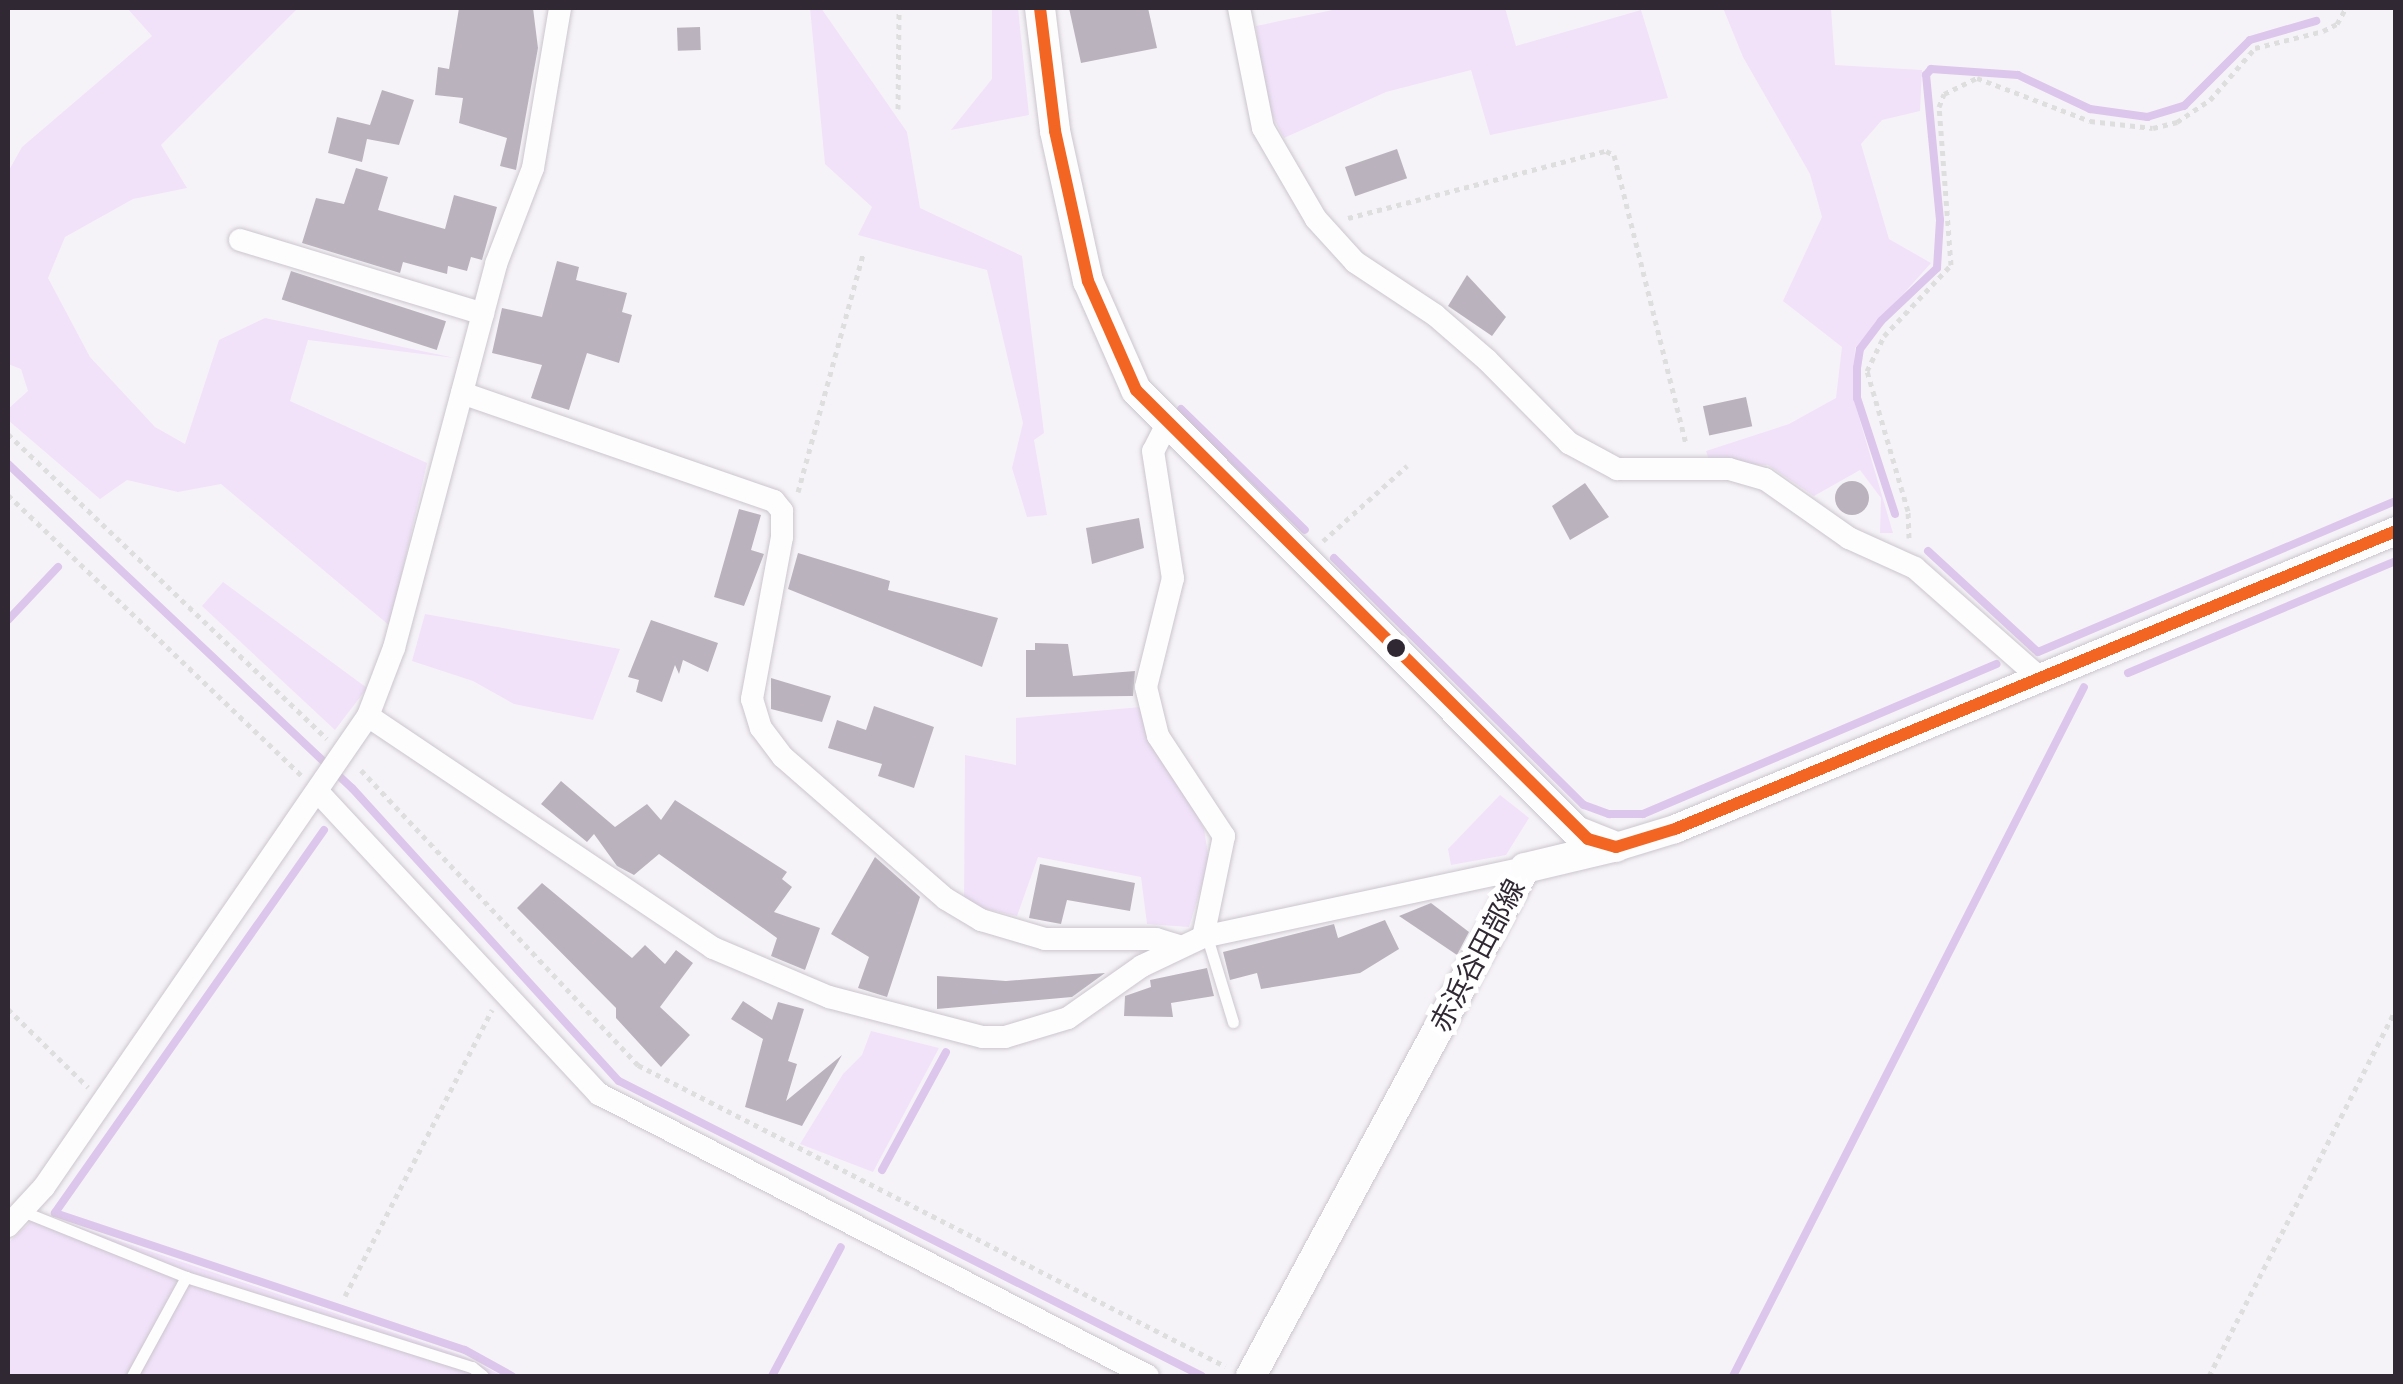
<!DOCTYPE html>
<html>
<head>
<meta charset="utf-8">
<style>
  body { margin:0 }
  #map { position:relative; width:2403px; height:1384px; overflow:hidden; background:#f6f3f8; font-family:Arial,"Noto Sans JP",sans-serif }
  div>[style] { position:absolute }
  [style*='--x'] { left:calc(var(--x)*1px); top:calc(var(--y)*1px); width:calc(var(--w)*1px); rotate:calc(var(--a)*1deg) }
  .green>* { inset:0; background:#f1e2fa }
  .stream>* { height:8px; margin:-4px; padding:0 4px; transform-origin:4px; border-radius:4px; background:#ddc6eb }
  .building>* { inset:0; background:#bab3be; transform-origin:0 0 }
  .round { border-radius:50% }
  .path>* { height:5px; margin-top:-2.5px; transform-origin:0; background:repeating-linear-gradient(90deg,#dfdedf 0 5px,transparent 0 10px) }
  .roads { filter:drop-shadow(0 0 2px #cbc6cd) drop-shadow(0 0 2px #cbc6cd) }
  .service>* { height:11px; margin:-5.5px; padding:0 5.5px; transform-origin:5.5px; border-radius:5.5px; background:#fefdfe }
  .minor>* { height:22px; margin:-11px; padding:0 11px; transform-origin:11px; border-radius:11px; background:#fefdfe }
  .tertiary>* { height:28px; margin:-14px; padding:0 14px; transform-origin:14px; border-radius:14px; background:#fefdfe }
  .secondary>* { height:30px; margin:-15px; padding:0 15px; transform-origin:15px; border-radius:15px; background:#fefdfe }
  .bus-1>* { height:12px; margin:-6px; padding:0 6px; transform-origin:6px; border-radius:6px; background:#f26522 }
  .dots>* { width:28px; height:28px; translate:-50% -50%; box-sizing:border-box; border:5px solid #fff; border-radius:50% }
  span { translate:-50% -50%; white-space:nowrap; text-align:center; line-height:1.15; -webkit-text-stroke:10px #fff; paint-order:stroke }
  .street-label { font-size:28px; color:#302934 }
  .frame { position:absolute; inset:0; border:10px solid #302934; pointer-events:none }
</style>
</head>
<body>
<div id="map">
  <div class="green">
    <div style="clip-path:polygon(127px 8px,298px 8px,161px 145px,187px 188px,133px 199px,65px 237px,48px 278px,90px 357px,155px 427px,185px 444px,219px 340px,265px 318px,455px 358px,308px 340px,290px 401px,427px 463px,390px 626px,221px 484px,178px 492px,127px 480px,100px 499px,8px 420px,8px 409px,28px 391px,21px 369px,8px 364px,8px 172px,22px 147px,152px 36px)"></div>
    <div style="clip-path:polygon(810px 8px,821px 8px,907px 132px,920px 208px,1022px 256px,1044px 433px,1034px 440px,1047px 515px,1027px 517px,1012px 468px,1023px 423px,987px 270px,858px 235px,872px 207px,825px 164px)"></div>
    <div style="clip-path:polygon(992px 8px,1018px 8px,1029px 115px,951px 130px,992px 79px)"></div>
    <div style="clip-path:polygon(1342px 8px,1505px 8px,1516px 46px,1641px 10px,1668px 98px,1490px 135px,1471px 70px,1386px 92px,1284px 138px,1265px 101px,1256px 26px)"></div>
    <div style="clip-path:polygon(1723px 8px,1831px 8px,1835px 65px,1922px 70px,1920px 111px,1882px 120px,1861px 144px,1889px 239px,1931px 263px,1855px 348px,1853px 397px,1893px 533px,1880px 533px,1881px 498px,1860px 470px,1814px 496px,1768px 465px,1710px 463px,1706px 451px,1789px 424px,1836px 398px,1842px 347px,1783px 301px,1822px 217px,1810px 174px,1743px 57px)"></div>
    <div style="clip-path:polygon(223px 582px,367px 688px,335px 730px,202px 606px)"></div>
    <div style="clip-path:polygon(425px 614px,620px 649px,593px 720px,514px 704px,473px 681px,412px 661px)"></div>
    <div style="clip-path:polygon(1141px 707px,1204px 829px,1209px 861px,1189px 927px,1147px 924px,1141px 877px,1038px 857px,1017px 916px,964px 904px,965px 755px,1016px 765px,1016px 718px)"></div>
    <div style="clip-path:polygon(1500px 795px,1529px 818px,1506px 855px,1451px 865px,1448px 849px)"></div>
    <div style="clip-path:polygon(871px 1031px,939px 1048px,873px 1172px,800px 1144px,843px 1074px,862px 1055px)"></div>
    <div style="clip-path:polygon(39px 1214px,463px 1356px,503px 1376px,8px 1376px,8px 1243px)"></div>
  </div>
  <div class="stream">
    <div style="--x:1181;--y:409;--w:173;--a:44.3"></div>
    <div style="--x:8;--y:464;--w:473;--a:43.3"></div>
    <div style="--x:352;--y:788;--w:396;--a:47.7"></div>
    <div style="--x:619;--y:1081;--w:653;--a:26.84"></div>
    <div style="--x:1895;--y:514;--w:122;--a:-108.1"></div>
    <div style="--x:1857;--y:398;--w:30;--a:-90"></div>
    <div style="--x:1857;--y:368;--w:19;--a:-81"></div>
    <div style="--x:1860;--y:349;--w:35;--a:-53"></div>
    <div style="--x:1881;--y:321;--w:77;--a:-43.4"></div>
    <div style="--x:1937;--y:268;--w:48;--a:-86.4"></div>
    <div style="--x:1940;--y:220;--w:146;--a:-95.5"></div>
    <div style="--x:1926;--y:75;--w:8;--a:-50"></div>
    <div style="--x:1931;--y:69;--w:87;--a:3.9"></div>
    <div style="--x:2018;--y:75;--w:80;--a:25.3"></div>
    <div style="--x:2090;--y:109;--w:58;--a:8"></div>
    <div style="--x:2147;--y:117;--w:39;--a:-17"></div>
    <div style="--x:2184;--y:106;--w:93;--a:-45"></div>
    <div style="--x:2250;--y:40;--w:69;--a:-16.1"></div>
    <div style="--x:1928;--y:551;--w:149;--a:42.6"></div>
    <div style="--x:2038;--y:652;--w:389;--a:-22.9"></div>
    <div style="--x:1334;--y:558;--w:351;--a:44.7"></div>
    <div style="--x:1584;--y:805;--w:27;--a:20"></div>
    <div style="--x:1609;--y:814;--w:34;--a:0"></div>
    <div style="--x:1643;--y:814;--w:384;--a:-23"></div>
    <div style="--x:8;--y:620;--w:73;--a:-46.7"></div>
    <div style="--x:2128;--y:673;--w:290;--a:-22.7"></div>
    <div style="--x:324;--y:830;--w:468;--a:125.1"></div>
    <div style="--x:55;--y:1213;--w:432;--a:18.5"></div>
    <div style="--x:465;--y:1350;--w:54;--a:29"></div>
    <div style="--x:882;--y:1170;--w:134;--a:-61.5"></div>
    <div style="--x:772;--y:1376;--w:146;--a:-61.9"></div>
    <div style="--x:1733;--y:1376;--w:773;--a:-63"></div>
  </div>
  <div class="building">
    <div style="clip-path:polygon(459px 8px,533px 8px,538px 48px,516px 170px,500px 166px,507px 138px,459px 123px,463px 98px,435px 95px,438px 67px,449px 69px)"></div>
    <div style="clip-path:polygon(1069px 8px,1148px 8px,1157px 48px,1081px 63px)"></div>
    <div style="left:700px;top:27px;width:23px;height:23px;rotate:88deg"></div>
    <div style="clip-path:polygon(382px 90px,414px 100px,399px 145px,367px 139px,362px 162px,328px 153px,337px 117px,370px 125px)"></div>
    <div style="left:1397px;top:149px;width:31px;height:55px;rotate:71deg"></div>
    <div style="clip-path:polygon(356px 168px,388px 177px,378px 210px,445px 229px,454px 195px,497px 207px,482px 260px,471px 257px,467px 271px,448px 266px,447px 274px,403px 262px,400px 273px,302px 243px,316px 198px,344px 204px)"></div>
    <div style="clip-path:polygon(557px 261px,579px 267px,576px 280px,627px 293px,622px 312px,632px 315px,619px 363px,587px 353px,569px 410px,531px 398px,542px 365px,492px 353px,502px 308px,542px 317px)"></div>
    <div style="left:291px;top:271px;width:163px;height:30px;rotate:18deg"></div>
    <div style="clip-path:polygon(1467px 275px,1506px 317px,1492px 336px,1448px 306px)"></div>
    <div style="left:1746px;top:397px;width:30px;height:44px;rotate:78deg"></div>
    <div class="round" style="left:1835px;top:481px;width:34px;height:34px"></div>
    <div style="clip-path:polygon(1585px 483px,1609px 517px,1570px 540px,1552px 506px)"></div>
    <div style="clip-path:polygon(739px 509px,761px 515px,751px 550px,764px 554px,744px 606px,714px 597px)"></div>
    <div style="clip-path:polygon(1139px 518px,1144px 548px,1092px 564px,1086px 528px)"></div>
    <div style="clip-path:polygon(798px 553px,890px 581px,888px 590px,998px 618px,982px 667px,788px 589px)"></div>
    <div style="clip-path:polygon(651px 620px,718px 643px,708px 672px,683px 660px,679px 674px,675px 665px,662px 702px,636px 692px,639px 680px,628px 677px)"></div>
    <div style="clip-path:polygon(1035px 643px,1068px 644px,1073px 676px,1135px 671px,1133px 696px,1026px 697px,1026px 650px,1035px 650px)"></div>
    <div style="clip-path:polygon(771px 678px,831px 696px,822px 722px,771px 709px)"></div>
    <div style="clip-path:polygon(874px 706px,934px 727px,914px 788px,878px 776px,882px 764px,828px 748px,837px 720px,866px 730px)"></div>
    <div style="clip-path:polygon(561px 781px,615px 827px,647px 804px,661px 820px,675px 800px,787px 872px,782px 879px,792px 887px,774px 912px,820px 928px,805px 970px,771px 956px,777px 938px,659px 854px,634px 875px,617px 866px,594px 834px,587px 842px,541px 804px)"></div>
    <div style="clip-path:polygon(875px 857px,920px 897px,887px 997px,858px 988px,869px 957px,831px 934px)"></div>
    <div style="clip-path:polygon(1040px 864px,1135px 883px,1130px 911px,1067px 900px,1061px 924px,1029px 918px)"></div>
    <div style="clip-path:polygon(542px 883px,632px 958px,645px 945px,665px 964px,676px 950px,693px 963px,660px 1007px,690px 1035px,661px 1067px,616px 1018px,616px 1008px,517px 908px)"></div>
    <div style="clip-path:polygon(1431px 903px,1469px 932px,1457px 955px,1399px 916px)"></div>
    <div style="clip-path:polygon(1385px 920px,1399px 949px,1360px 973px,1261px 989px,1257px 973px,1230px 980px,1223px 952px,1334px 924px,1338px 938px)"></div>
    <div style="clip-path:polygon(1207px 968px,1214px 996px,1171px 1003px,1173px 1017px,1124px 1016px,1125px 996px,1151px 987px,1150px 980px)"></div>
    <div style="clip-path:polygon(1105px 973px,1072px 997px,937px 1009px,937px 976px,1006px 981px)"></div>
    <div style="clip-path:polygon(743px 1001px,772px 1020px,778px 1002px,804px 1009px,788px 1061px,797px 1064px,786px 1101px,842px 1055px,802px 1126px,745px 1107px,763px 1039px,731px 1019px)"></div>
  </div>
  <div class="path">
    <div style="--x:898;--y:109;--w:101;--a:-89.4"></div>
    <div style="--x:1348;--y:218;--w:267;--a:-14.6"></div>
    <div style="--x:1606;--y:151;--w:9;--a:27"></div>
    <div style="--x:1614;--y:155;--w:298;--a:76"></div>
    <div style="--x:8;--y:434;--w:441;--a:43.7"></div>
    <div style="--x:798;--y:492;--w:247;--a:-74.7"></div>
    <div style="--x:8;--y:495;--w:407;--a:43.7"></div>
    <div style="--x:1909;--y:538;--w:27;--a:-92"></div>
    <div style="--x:1908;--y:511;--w:146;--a:-106.3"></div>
    <div style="--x:1867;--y:371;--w:39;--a:-64"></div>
    <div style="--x:1884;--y:336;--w:98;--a:-46.7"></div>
    <div style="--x:1951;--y:265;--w:158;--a:-94.3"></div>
    <div style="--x:1939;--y:107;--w:14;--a:-69"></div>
    <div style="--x:1944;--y:94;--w:37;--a:-26"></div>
    <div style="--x:1977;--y:78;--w:121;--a:20.8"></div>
    <div style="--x:2090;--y:121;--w:63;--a:6.3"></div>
    <div style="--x:2153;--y:128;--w:25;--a:-14"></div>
    <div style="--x:2177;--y:122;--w:40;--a:-34"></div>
    <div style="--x:2210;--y:100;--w:69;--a:-49.1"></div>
    <div style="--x:2255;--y:48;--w:70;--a:-14"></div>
    <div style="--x:2323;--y:31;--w:16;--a:-27"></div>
    <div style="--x:2337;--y:24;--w:18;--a:-61"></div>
    <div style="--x:1323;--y:541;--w:113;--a:-41.8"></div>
    <div style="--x:361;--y:770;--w:405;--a:46.8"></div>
    <div style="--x:638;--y:1065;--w:660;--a:27.15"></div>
    <div style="--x:8;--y:1009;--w:112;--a:44.3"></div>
    <div style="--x:345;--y:1296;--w:322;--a:-62.8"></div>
    <div style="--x:2209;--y:1376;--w:412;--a:-63"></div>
  </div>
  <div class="roads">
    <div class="service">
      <div style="--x:1207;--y:937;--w:89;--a:73"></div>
      <div style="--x:22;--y:1211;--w:177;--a:21.9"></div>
      <div style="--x:186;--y:1277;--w:300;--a:17.5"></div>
      <div style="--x:472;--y:1367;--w:14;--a:39"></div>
      <div style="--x:132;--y:1376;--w:113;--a:-61.4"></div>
    </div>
    <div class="minor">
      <div style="--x:1239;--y:8;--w:122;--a:78.7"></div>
      <div style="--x:1263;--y:128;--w:105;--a:59.8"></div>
      <div style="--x:1316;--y:219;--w:58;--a:47.8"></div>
      <div style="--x:1355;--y:262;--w:96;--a:33.5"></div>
      <div style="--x:1435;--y:315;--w:69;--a:40.9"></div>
      <div style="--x:1487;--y:360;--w:117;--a:45.3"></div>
      <div style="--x:1569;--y:443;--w:55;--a:28.4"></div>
      <div style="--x:1617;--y:469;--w:112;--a:0"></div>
      <div style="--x:1729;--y:469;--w:37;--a:16"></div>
      <div style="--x:1765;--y:479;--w:103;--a:35.1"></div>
      <div style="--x:1849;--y:538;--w:72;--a:24.4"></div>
      <div style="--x:1915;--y:568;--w:168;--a:41.4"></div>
      <div style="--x:240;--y:240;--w:254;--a:16.9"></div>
      <div style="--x:462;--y:393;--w:330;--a:19.1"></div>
      <div style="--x:774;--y:501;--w:13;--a:51"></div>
      <div style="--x:782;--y:511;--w:26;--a:90"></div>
      <div style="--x:782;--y:537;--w:165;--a:100.5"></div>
      <div style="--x:752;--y:699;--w:30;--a:73"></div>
      <div style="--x:761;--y:728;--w:36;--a:53"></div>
      <div style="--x:783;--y:757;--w:216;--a:41.1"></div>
      <div style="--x:946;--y:899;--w:41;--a:31"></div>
      <div style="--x:981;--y:920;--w:67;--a:16.5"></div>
      <div style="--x:1045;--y:939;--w:111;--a:0"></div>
      <div style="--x:1156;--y:939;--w:24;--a:17"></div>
      <div style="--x:1166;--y:426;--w:28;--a:117"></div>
      <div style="--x:1153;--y:451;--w:129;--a:81.1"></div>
      <div style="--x:1173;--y:578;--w:112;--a:103.9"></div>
      <div style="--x:1146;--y:687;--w:50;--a:76.2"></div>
      <div style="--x:1158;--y:736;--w:120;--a:56.6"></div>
      <div style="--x:1224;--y:836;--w:103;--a:101.7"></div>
      <div style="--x:368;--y:716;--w:416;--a:33.9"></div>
      <div style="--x:713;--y:948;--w:126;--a:22.9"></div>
      <div style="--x:829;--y:997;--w:159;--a:14.6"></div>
      <div style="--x:983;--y:1037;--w:22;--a:0"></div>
      <div style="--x:1005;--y:1037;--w:66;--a:-16.8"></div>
      <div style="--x:1068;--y:1018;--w:90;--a:-35.1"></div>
      <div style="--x:1142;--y:966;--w:68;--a:-25.4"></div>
      <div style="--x:1203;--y:937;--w:329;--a:-12.1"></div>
      <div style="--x:318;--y:792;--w:413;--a:47.1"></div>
      <div style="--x:599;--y:1094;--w:617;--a:27.19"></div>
      <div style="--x:8;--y:1226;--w:53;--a:-47.3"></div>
      <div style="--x:44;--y:1187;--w:572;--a:-55.48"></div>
      <div style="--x:368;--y:716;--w:73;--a:-69.1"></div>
      <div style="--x:394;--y:648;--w:397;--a:-75.1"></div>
      <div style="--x:496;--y:264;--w:103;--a:-68.9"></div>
      <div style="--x:533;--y:168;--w:162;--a:-80.4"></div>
    </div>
    <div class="tertiary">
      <div style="--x:1616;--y:847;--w:62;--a:-17"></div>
      <div style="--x:1675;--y:829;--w:780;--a:-22.46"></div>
    </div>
    <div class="secondary">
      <div style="--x:1040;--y:8;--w:124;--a:83"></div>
      <div style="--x:1055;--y:131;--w:154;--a:77.6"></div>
      <div style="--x:1088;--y:281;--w:119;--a:66.2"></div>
      <div style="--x:1136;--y:390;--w:623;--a:45.07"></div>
      <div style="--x:1576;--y:831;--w:43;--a:21.8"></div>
      <div style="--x:1251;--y:1376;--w:577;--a:-61.66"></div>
      <div style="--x:1525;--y:868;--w:90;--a:-13.4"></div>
    </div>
  </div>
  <div class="bus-1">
    <div style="--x:1040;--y:8;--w:124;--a:83"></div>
    <div style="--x:1055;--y:131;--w:154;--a:77.6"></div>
    <div style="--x:1088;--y:281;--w:119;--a:66.2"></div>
    <div style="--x:1136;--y:390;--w:637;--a:44.81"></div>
    <div style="--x:1588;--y:839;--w:29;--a:16"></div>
    <div style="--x:1616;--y:847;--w:62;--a:-17"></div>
    <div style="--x:1675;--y:829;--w:780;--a:-22.46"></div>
  </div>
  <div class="dots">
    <div style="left:1396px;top:648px;background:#302934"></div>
  </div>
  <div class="street-label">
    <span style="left:1478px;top:956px;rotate:-62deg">赤浜谷田部線</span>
  </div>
  <div class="frame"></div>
</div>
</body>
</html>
